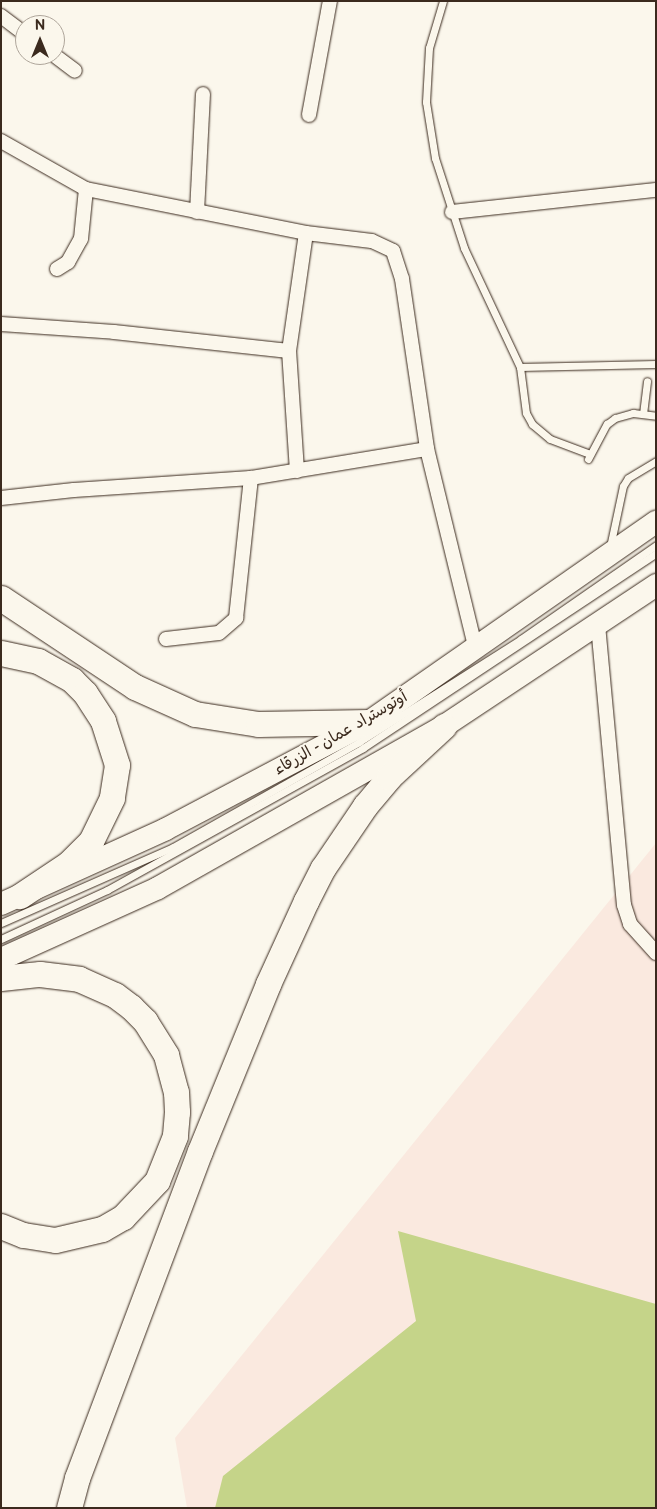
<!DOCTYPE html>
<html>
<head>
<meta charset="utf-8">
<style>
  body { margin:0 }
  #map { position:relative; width:657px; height:1509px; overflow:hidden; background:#fbf7ec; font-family:"Balsamiq Sans","Playpen Sans Arabic",sans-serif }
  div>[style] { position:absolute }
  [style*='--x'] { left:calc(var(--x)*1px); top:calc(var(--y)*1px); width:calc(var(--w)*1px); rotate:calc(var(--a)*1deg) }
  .built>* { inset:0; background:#fae9df }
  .green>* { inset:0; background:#c5d489 }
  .roads { filter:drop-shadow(0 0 1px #3b2a1e) drop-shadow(0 0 1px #3b2a1e) }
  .service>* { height:7px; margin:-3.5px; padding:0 3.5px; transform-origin:3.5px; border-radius:3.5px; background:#fbf7ec }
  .minor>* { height:14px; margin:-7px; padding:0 7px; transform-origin:7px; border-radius:7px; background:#fbf7ec }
  .trunk>* { height:22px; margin:-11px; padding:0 11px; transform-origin:11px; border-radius:11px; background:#fbf7ec }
  .motorway>* { height:25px; margin:-12.5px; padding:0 12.5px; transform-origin:12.5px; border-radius:12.5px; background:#fbf7ec }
  span { translate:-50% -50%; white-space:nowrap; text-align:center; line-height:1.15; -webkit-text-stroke:4px #fbf7ec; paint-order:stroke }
  .street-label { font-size:16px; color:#3b2a1e }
  .frame { position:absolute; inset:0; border:2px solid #3b2a1e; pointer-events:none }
  .north { position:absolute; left:15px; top:15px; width:50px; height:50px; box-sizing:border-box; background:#fbf7ec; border:1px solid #aea59a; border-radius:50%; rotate:0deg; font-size:14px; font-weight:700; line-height:20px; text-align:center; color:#3b2a1e }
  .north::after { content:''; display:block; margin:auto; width:18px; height:22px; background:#3b2a1e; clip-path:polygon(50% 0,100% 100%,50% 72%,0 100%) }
</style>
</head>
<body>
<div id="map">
  <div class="built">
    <div style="clip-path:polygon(656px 843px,656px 1508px,187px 1508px,175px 1438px)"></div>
  </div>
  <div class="green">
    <div style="clip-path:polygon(398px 1231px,656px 1304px,656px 1508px,215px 1508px,223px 1476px,416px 1321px)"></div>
  </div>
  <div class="roads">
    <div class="service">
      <div style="--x:443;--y:1;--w:49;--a:106.6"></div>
      <div style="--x:429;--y:48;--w:54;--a:93.2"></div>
      <div style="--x:426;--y:102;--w:57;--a:80.9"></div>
      <div style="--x:435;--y:158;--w:95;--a:72.1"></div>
      <div style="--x:464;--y:248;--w:132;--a:64.8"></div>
      <div style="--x:520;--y:367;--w:46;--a:82.6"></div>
      <div style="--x:526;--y:413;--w:13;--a:61"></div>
      <div style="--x:532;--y:424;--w:23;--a:40"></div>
      <div style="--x:550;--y:439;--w:43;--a:20.6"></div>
      <div style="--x:520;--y:367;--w:136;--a:-1.3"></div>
      <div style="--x:643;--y:414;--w:33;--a:-83"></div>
      <div style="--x:588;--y:459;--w:40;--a:-62"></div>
      <div style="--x:607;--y:424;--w:10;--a:-37"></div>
      <div style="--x:615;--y:418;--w:19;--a:-16"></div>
      <div style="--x:633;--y:413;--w:23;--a:7"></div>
      <div style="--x:610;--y:547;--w:62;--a:-78"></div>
      <div style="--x:623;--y:486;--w:9;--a:-58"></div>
      <div style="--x:628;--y:478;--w:33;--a:-31"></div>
      <div style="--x:1;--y:923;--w:188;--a:-23.8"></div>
      <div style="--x:173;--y:847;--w:214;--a:-29.4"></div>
      <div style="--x:359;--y:742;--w:192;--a:-32.4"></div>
      <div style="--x:521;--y:639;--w:165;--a:-34.8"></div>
      <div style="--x:1;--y:939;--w:117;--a:-24.8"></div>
      <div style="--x:107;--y:890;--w:293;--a:-29"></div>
      <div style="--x:363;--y:748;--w:352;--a:-33.6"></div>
    </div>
    <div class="minor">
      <div style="--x:1;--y:16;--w:30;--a:37"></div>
      <div style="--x:54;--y:55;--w:26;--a:37"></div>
      <div style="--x:309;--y:115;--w:116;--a:-79.6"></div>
      <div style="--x:1;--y:141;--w:98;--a:29.5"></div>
      <div style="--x:86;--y:189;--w:224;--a:11.3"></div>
      <div style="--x:306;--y:233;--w:66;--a:6.9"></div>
      <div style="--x:372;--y:241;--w:23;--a:25"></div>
      <div style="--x:393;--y:251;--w:29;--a:72"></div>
      <div style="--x:402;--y:279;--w:172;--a:81.6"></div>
      <div style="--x:427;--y:449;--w:207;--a:76.3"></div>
      <div style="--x:197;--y:212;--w:118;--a:-87.1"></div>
      <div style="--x:452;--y:212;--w:205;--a:-6.2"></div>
      <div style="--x:57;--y:269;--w:13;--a:-32"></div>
      <div style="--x:68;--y:262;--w:26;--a:-61"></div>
      <div style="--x:81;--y:239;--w:50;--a:-84.3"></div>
      <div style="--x:1;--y:324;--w:113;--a:4"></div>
      <div style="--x:114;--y:332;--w:176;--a:6.2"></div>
      <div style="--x:297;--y:471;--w:120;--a:-93.8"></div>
      <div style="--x:289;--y:351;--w:119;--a:-81.8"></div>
      <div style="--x:1;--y:498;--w:73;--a:-6.3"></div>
      <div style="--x:74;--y:490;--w:177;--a:-3.9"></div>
      <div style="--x:251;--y:478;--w:178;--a:-9.4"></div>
      <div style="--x:598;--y:625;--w:281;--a:84.7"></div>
      <div style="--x:624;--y:905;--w:20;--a:72"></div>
      <div style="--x:630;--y:924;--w:39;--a:48"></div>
      <div style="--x:166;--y:639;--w:53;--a:-6.5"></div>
      <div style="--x:219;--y:633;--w:23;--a:-41"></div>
      <div style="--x:236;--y:618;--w:141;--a:-83.9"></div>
    </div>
    <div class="trunk">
      <div style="--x:1;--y:904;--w:181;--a:-24.4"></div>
      <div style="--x:166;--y:829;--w:229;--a:-27.8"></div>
      <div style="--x:369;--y:722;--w:350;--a:-34.9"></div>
      <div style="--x:1;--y:959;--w:172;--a:-24.3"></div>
      <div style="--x:158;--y:888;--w:329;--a:-29.5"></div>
      <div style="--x:444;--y:726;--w:255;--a:-33.6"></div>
    </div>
    <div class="motorway">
      <div style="--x:1;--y:598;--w:161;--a:33.6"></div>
      <div style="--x:135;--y:687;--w:66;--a:24.2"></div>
      <div style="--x:195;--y:714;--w:64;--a:9"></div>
      <div style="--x:258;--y:724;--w:111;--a:-1"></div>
      <div style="--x:1;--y:653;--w:38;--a:12"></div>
      <div style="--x:38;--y:661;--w:39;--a:29"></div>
      <div style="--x:72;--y:680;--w:18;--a:45"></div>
      <div style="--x:85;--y:693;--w:33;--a:57"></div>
      <div style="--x:103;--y:721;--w:46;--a:72.3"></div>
      <div style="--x:117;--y:765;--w:33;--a:99"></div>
      <div style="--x:112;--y:798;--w:48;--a:116"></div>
      <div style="--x:91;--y:841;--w:33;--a:135"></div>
      <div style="--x:68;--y:864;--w:58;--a:146.3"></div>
      <div style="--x:1;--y:978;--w:39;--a:-6"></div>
      <div style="--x:40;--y:974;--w:39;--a:7"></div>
      <div style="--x:79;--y:979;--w:39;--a:24"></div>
      <div style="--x:115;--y:995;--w:20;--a:37"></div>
      <div style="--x:131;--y:1007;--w:20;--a:45"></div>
      <div style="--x:145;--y:1021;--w:40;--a:58"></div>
      <div style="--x:166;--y:1055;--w:38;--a:75"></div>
      <div style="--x:176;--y:1092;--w:20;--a:87"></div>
      <div style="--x:177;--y:1112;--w:24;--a:95"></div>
      <div style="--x:175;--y:1136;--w:48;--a:111.8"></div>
      <div style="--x:157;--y:1181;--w:50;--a:133.4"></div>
      <div style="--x:123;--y:1217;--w:24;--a:150"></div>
      <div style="--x:102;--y:1229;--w:48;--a:166.8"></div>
      <div style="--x:55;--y:1240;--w:32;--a:-171"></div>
      <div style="--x:23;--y:1235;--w:24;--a:-158"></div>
      <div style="--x:69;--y:1508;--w:31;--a:-75"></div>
      <div style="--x:77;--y:1478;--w:349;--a:-69.4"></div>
      <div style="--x:200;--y:1151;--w:180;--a:-67.8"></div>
      <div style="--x:268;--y:984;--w:91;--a:-65.4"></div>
      <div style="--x:306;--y:901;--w:37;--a:-63"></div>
      <div style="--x:323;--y:868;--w:75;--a:-55.9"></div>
      <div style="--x:365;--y:806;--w:38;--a:-50"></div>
      <div style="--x:389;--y:777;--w:75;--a:-42.8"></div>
    </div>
  </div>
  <div class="street-label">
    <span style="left:341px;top:734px;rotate:-30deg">أوتوستراد عمان - الزرقاء</span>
  </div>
  <div class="frame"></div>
  <div class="north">N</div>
</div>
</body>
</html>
